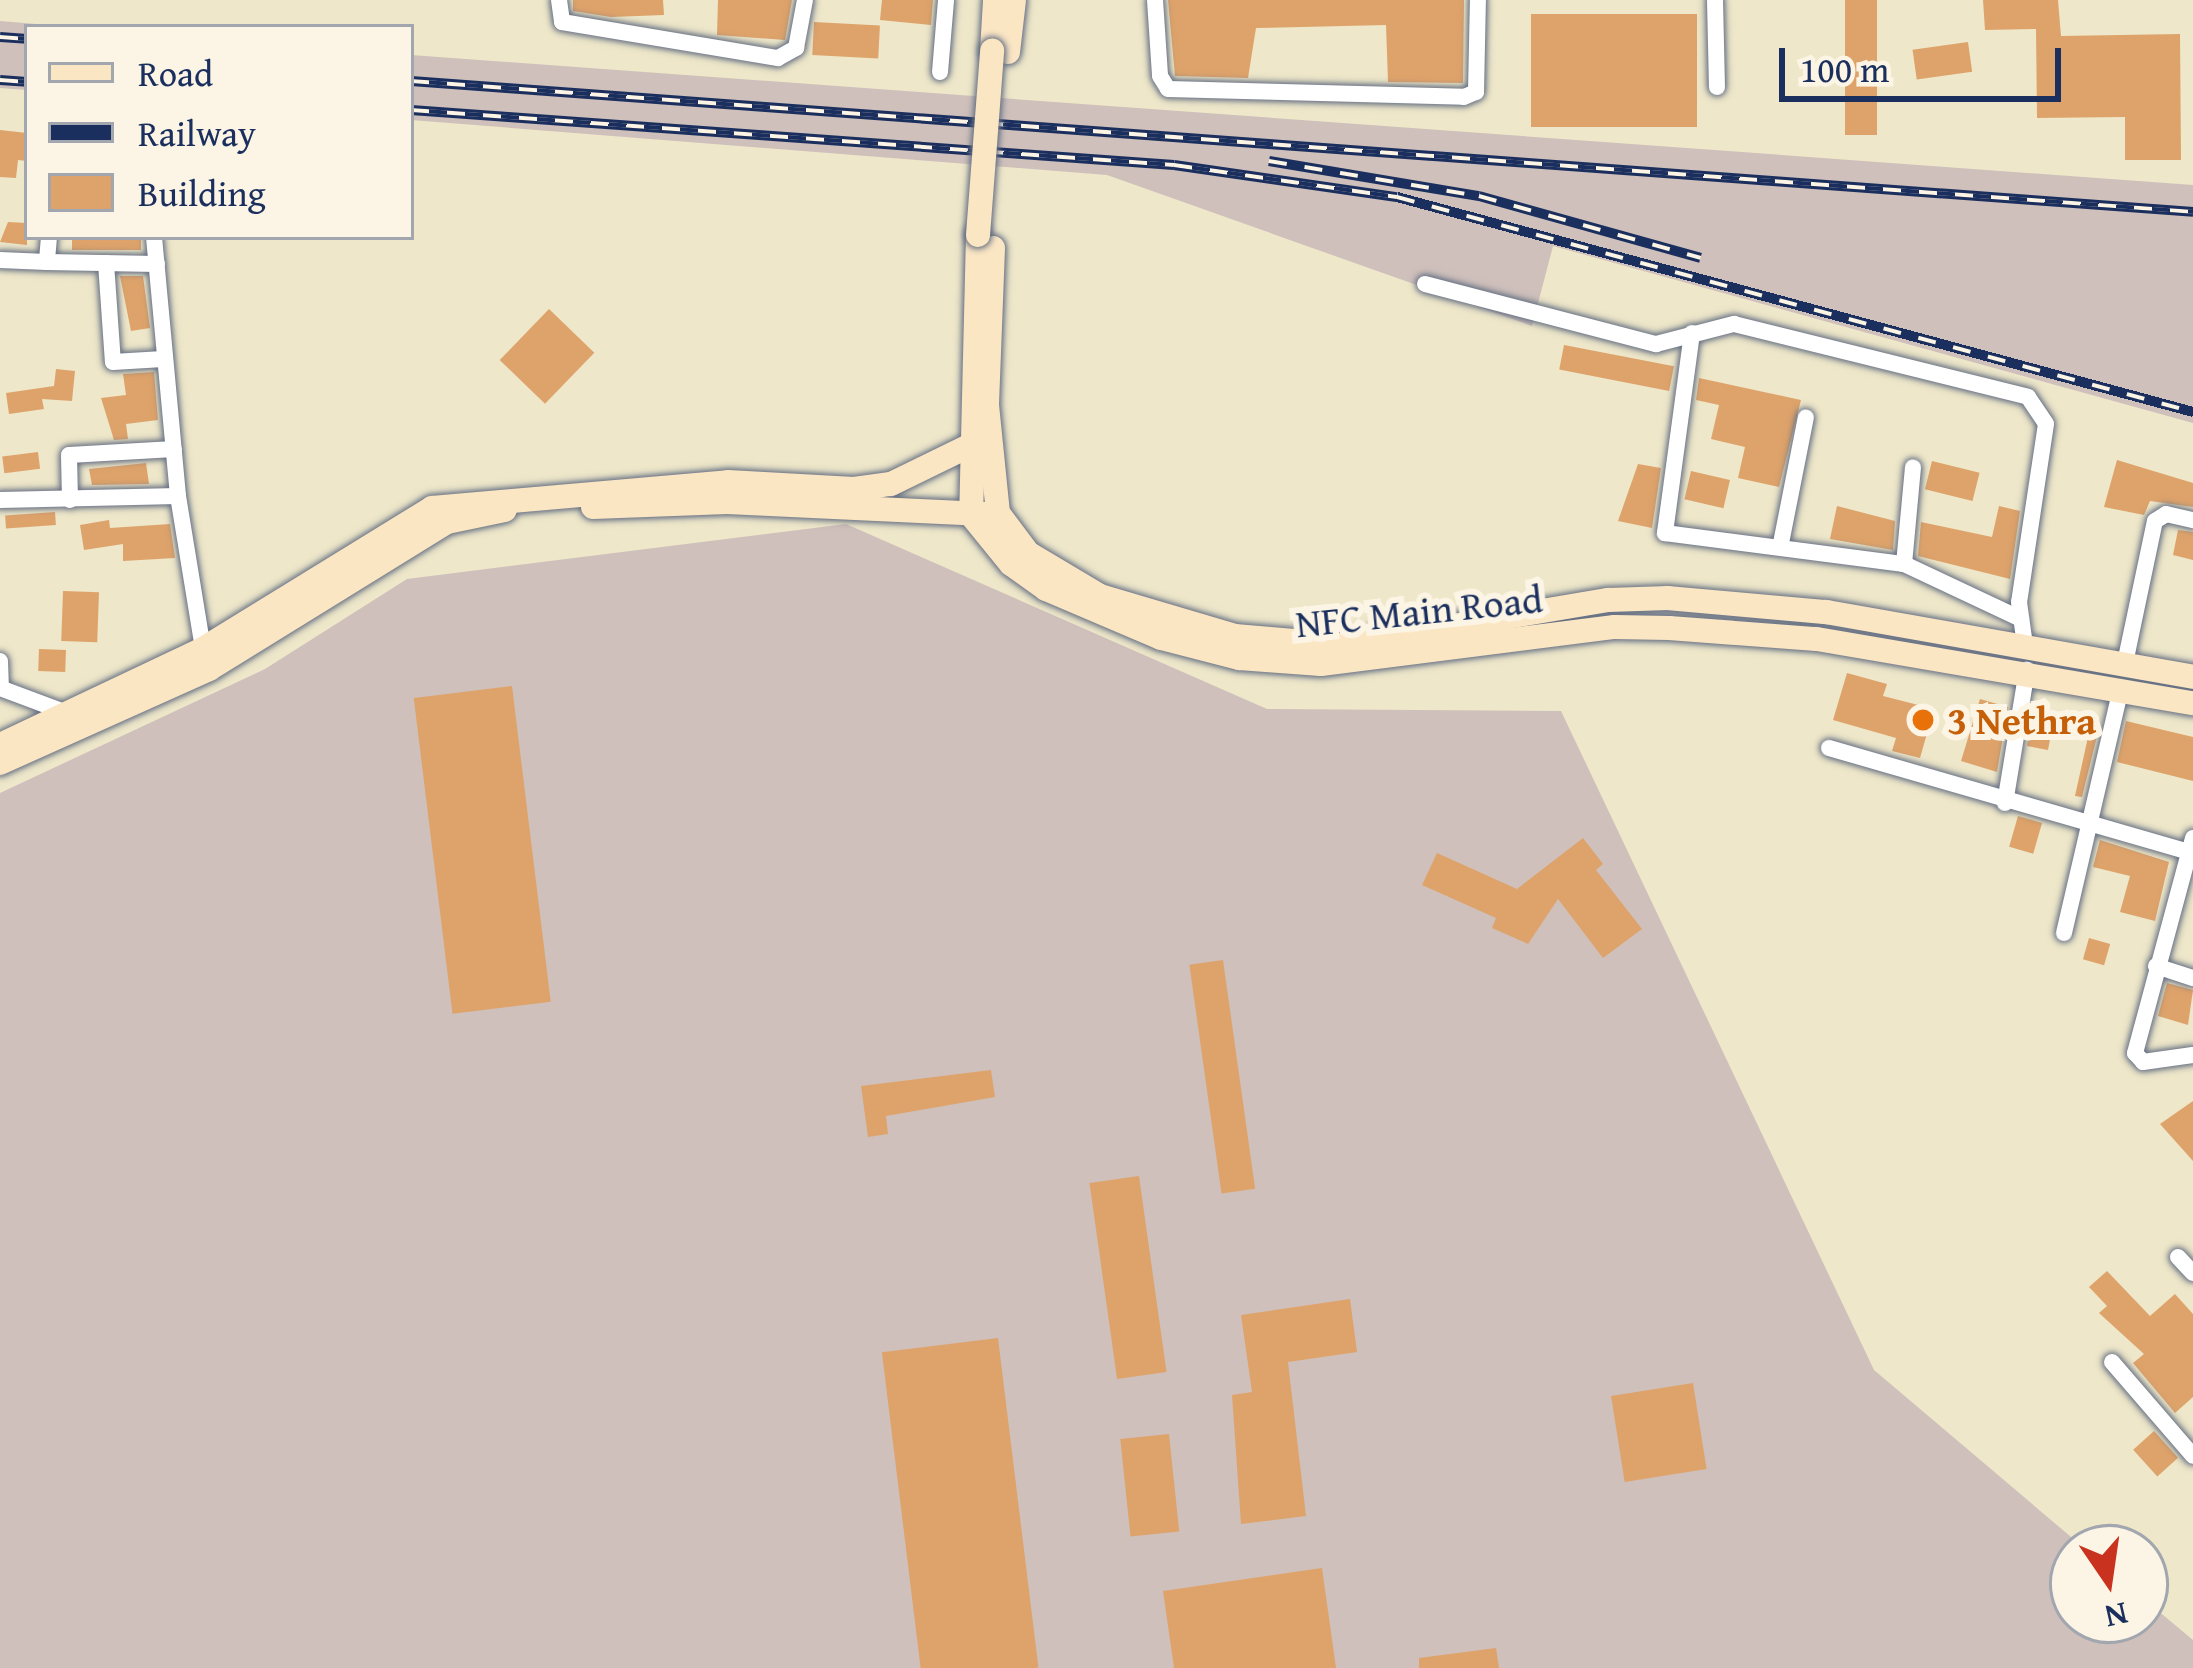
<!DOCTYPE html>
<html>
<head>
<meta charset="utf-8">
<style>
  body { margin:0 }
  #map { position:relative; width:2193px; height:1668px; overflow:hidden; background:#eee7c9; font-family:"Gentium Book Plus",serif }
  div>[style] { position:absolute }
  [style*='--x'] { left:calc(var(--x)*1px); top:calc(var(--y)*1px); width:calc(var(--w)*1px); rotate:calc(var(--a)*1deg) }
  .industrial>* { inset:0; background:#cfc0bb }
  .building>* { inset:0; background:#dea36a; transform-origin:0 0 }
  .roads { filter:drop-shadow(0 0 3px #656f83) drop-shadow(0 0 3px #656f83) }
  .street>* { height:16px; margin:-8px; padding:0 8px; transform-origin:8px; border-radius:8px; background:#fff }
  .secondary>* { height:24px; margin:-12px; padding:0 12px; transform-origin:12px; border-radius:12px; background:#fbe6c4 }
  .rail>* { height:10px; margin-top:-5px; transform-origin:0; background:repeating-linear-gradient(90deg,#fcf5e5 0 18px,#1b2f5e 0 36px); box-sizing:border-box; border-block:3px solid #1b2f5e }
  .bridges { filter:drop-shadow(0 0 3px #656f83) drop-shadow(0 0 3px #656f83) }
  .secondary-bridge>* { height:24px; margin:-12px; padding:0 12px; transform-origin:12px; border-radius:12px; background:#fbe6c4 }
  .dots>* { width:33px; height:33px; translate:-50% -50%; box-sizing:border-box; border:6px solid #fcf5e5; border-radius:50% }
  span { translate:-50% -50%; white-space:nowrap; text-align:center; line-height:1.15; -webkit-text-stroke:12px #fcf5e5; paint-order:stroke }
  .street-label { font-size:39px; color:#1b2f5e }
  .food-label { font-size:39px; color:#c56008; font-weight:700 }
  .left { translate:0 -50%; text-align:left }
  .legend { position:absolute; left:24px; top:24px; width:390px; height:216px; box-sizing:border-box; background:#fcf5e5; border:3px solid #a2a6af; margin:0; padding:15px 21px; list-style:none; font-size:36px; color:#1b2f5e }
  .legend li { display:flex; align-items:center; gap:24px; height:60px }
  .legend b { width:60px; border:3px solid #a2a6af }
  .north { position:absolute; left:2049px; top:1524px; width:120px; height:120px; box-sizing:border-box; background:#fcf5e5; border:3px solid #a2a6af; border-radius:50%; rotate:167deg; font-size:33px; font-weight:700; line-height:48px; text-align:center; color:#1b2f5e }
  .north::after { content:''; display:block; margin:auto; width:42px; height:54px; background:#c8321e; clip-path:polygon(50% 0,100% 100%,50% 72%,0 100%) }
  .scale { position:absolute; left:1779px; top:48px; width:282px; height:54px; box-sizing:border-box; border:6px solid #1b2f5e; border-top:0; padding-left:15px; font-size:36px; line-height:42px; white-space:nowrap; color:#1b2f5e; -webkit-text-stroke:9px #fcf5e5; paint-order:stroke }
</style>
</head>
<body>
<div id="map">
  <div class="industrial">
    <div style="clip-path:polygon(0 21px,72px 27px,27px 27px,27px 90px,0 88px)"></div>
    <div style="clip-path:polygon(411px 55px,2193px 185px,2193px 423px,1553px 246px,1532px 326px,1107px 175px,411px 120px)"></div>
    <div style="clip-path:polygon(846px 524px,1267px 709px,1561px 711px,1874px 1370px,2084px 1548px,2073px 1548px,2073px 1620px,2145px 1620px,2145px 1600px,2193px 1640px,2193px 1668px,0 1668px,0 793px,265px 669px,407px 579px)"></div>
  </div>
  <div class="building">
    <div style="clip-path:polygon(573px 0,663px 0,664px 15px,611px 17px,573px 11px)"></div>
    <div style="clip-path:polygon(718px 0,792px 0,785px 40px,717px 35px)"></div>
    <div style="clip-path:polygon(882px 0,933px 0,931px 25px,880px 20px)"></div>
    <div style="clip-path:polygon(1168px 0,1464px 0,1463px 83px,1388px 82px,1386px 25px,1256px 28px,1248px 78px,1175px 76px)"></div>
    <div style="left:1845px;top:0;width:32px;height:135px"></div>
    <div style="clip-path:polygon(1983px 0,2058px 0,2061px 36px,2180px 34px,2181px 160px,2125px 160px,2125px 117px,2037px 118px,2036px 29px,1985px 30px)"></div>
    <div style="left:1697px;top:14px;width:113px;height:166px;rotate:90deg"></div>
    <div style="left:814px;top:22px;width:66px;height:33px;rotate:3deg"></div>
    <div style="left:1968px;top:42px;width:30px;height:56px;rotate:82deg"></div>
    <div style="clip-path:polygon(0 130px,27px 133px,27px 161px,18px 160px,16px 178px,0 177px)"></div>
    <div style="clip-path:polygon(8px 222px,27px 223px,27px 245px,0 242px)"></div>
    <div style="left:72px;top:237px;width:69px;height:13px"></div>
    <div style="clip-path:polygon(120px 276px,143px 276px,150px 328px,131px 331px)"></div>
    <div style="left:549px;top:309px;width:63px;height:71px;rotate:44deg"></div>
    <div style="left:1564px;top:345px;width:112px;height:25px;rotate:11deg"></div>
    <div style="clip-path:polygon(56px 369px,75px 371px,72px 401px,42px 399px,44px 409px,9px 414px,6px 393px,54px 386px)"></div>
    <div style="clip-path:polygon(154px 372px,158px 420px,126px 424px,128px 439px,114px 440px,101px 398px,126px 395px,123px 374px)"></div>
    <div style="clip-path:polygon(1699px 378px,1801px 400px,1779px 487px,1738px 478px,1745px 447px,1711px 439px,1719px 405px,1696px 400px)"></div>
    <div style="left:38px;top:452px;width:17px;height:36px;rotate:83deg"></div>
    <div style="clip-path:polygon(2117px 460px,2193px 483px,2193px 507px,2150px 501px,2144px 515px,2104px 507px)"></div>
    <div style="left:1932px;top:461px;width:49px;height:29px;rotate:14deg"></div>
    <div style="clip-path:polygon(146px 463px,149px 484px,92px 485px,89px 469px)"></div>
    <div style="clip-path:polygon(1638px 464px,1661px 468px,1652px 528px,1618px 521px)"></div>
    <div style="left:1691px;top:471px;width:40px;height:29px;rotate:13deg"></div>
    <div style="clip-path:polygon(1837px 506px,1895px 521px,1893px 550px,1830px 539px)"></div>
    <div style="clip-path:polygon(1999px 506px,2020px 511px,2010px 579px,1918px 556px,1921px 522px,1992px 537px)"></div>
    <div style="left:55px;top:512px;width:13px;height:50px;rotate:86deg"></div>
    <div style="clip-path:polygon(109px 520px,110px 528px,170px 524px,175px 558px,123px 561px,123px 544px,84px 550px,80px 525px)"></div>
    <div style="clip-path:polygon(2178px 530px,2193px 532px,2193px 560px,2173px 555px)"></div>
    <div style="left:63px;top:591px;width:36px;height:50px;rotate:2deg"></div>
    <div style="left:39px;top:649px;width:27px;height:22px;rotate:2deg"></div>
    <div style="clip-path:polygon(1847px 673px,1887px 684px,1883px 696px,1934px 709px,1920px 758px,1892px 751px,1896px 738px,1833px 720px)"></div>
    <div style="left:512px;top:686px;width:318px;height:99px;rotate:83deg"></div>
    <div style="clip-path:polygon(1980px 699px,2008px 707px,1997px 772px,1961px 761px)"></div>
    <div style="clip-path:polygon(2033px 709px,2100px 724px,2082px 797px,2075px 796px,2088px 737px,2052px 729px,2048px 750px,2027px 746px)"></div>
    <div style="clip-path:polygon(2126px 721px,2193px 737px,2193px 781px,2117px 762px)"></div>
    <div style="left:2018px;top:816px;width:25px;height:32px;rotate:16deg"></div>
    <div style="clip-path:polygon(1583px 838px,1603px 864px,1596px 870px,1642px 929px,1603px 958px,1558px 899px,1528px 944px,1492px 928px,1496px 918px,1422px 885px,1437px 853px,1517px 889px)"></div>
    <div style="clip-path:polygon(2100px 840px,2169px 862px,2155px 921px,2120px 912px,2130px 876px,2093px 867px)"></div>
    <div style="left:2089px;top:938px;width:22px;height:22px;rotate:16deg"></div>
    <div style="left:1223px;top:960px;width:231px;height:34px;rotate:82deg"></div>
    <div style="clip-path:polygon(2167px 983px,2193px 990px,2188px 1025px,2158px 1016px)"></div>
    <div style="clip-path:polygon(991px 1070px,995px 1097px,886px 1116px,888px 1134px,868px 1137px,861px 1086px)"></div>
    <div style="clip-path:polygon(2193px 1101px,2193px 1161px,2160px 1124px)"></div>
    <div style="left:1139px;top:1176px;width:198px;height:50px;rotate:82deg"></div>
    <div style="clip-path:polygon(2107px 1271px,2150px 1316px,2175px 1294px,2193px 1314px,2193px 1397px,2175px 1413px,2133px 1363px,2144px 1354px,2099px 1313px,2107px 1306px,2089px 1287px)"></div>
    <div style="clip-path:polygon(1350px 1299px,1357px 1352px,1288px 1362px,1306px 1516px,1241px 1524px,1232px 1395px,1252px 1392px,1241px 1315px)"></div>
    <div style="left:998px;top:1338px;width:332px;height:117px;rotate:83deg"></div>
    <div style="left:1693px;top:1383px;width:87px;height:83px;rotate:81deg"></div>
    <div style="left:2154px;top:1431px;width:36px;height:28px;rotate:48deg"></div>
    <div style="left:1169px;top:1434px;width:98px;height:49px;rotate:84deg"></div>
    <div style="clip-path:polygon(1322px 1568px,1336px 1668px,1174px 1668px,1163px 1591px)"></div>
    <div style="clip-path:polygon(1496px 1648px,1499px 1668px,1419px 1668px,1419px 1658px)"></div>
  </div>
  <div class="roads">
    <div class="street">
      <div style="--x:559;--y:0;--w:22;--a:82"></div>
      <div style="--x:562;--y:22;--w:219;--a:9.5"></div>
      <div style="--x:778;--y:58;--w:21;--a:-29"></div>
      <div style="--x:796;--y:48;--w:49;--a:-79.4"></div>
      <div style="--x:1155;--y:0;--w:76;--a:86.2"></div>
      <div style="--x:1160;--y:76;--w:15;--a:58"></div>
      <div style="--x:1168;--y:89;--w:296;--a:1.5"></div>
      <div style="--x:1464;--y:97;--w:13;--a:-23"></div>
      <div style="--x:1476;--y:92;--w:92;--a:-88.8"></div>
      <div style="--x:1715;--y:0;--w:87;--a:88.7"></div>
      <div style="--x:940;--y:72;--w:72;--a:-85.2"></div>
      <div style="--x:49;--y:237;--w:25;--a:95"></div>
      <div style="--x:47;--y:262;--w:110;--a:1"></div>
      <div style="--x:154;--y:237;--w:260;--a:84.7"></div>
      <div style="--x:178;--y:496;--w:155;--a:80.7"></div>
      <div style="--x:0;--y:260;--w:47;--a:2.4"></div>
      <div style="--x:106;--y:263;--w:99;--a:86"></div>
      <div style="--x:113;--y:362;--w:50;--a:-3.4"></div>
      <div style="--x:1425;--y:284;--w:239;--a:14.6"></div>
      <div style="--x:1656;--y:344;--w:81;--a:-14.4"></div>
      <div style="--x:1734;--y:324;--w:303;--a:13.9"></div>
      <div style="--x:2028;--y:397;--w:32;--a:56"></div>
      <div style="--x:2046;--y:424;--w:180;--a:98.6"></div>
      <div style="--x:2019;--y:602;--w:43;--a:82.1"></div>
      <div style="--x:1692;--y:333;--w:202;--a:97.7"></div>
      <div style="--x:1665;--y:533;--w:241;--a:7.4"></div>
      <div style="--x:1904;--y:564;--w:129;--a:25.2"></div>
      <div style="--x:0;--y:500;--w:178;--a:-1.3"></div>
      <div style="--x:70;--y:500;--w:45;--a:-91.3"></div>
      <div style="--x:69;--y:455;--w:105;--a:-3.3"></div>
      <div style="--x:1781;--y:543;--w:128;--a:-78.8"></div>
      <div style="--x:1904;--y:564;--w:97;--a:-84.7"></div>
      <div style="--x:0;--y:661;--w:27;--a:88"></div>
      <div style="--x:2125;--y:663;--w:145;--a:-78.1"></div>
      <div style="--x:2155;--y:521;--w:13;--a:-32"></div>
      <div style="--x:2166;--y:514;--w:28;--a:13"></div>
      <div style="--x:0;--y:688;--w:75;--a:20.4"></div>
      <div style="--x:1829;--y:748;--w:379;--a:16.1"></div>
      <div style="--x:2005;--y:803;--w:135;--a:-80.6"></div>
      <div style="--x:2193;--y:838;--w:223;--a:105.1"></div>
      <div style="--x:2135;--y:1053;--w:12;--a:48"></div>
      <div style="--x:2143;--y:1062;--w:50;--a:-8"></div>
      <div style="--x:2064;--y:933;--w:252;--a:-76.9"></div>
      <div style="--x:2156;--y:966;--w:39;--a:18"></div>
      <div style="--x:2178;--y:1257;--w:22;--a:47"></div>
      <div style="--x:2112;--y:1362;--w:124;--a:49.2"></div>
    </div>
    <div class="secondary">
      <div style="--x:992;--y:51;--w:51;--a:-86.6"></div>
      <div style="--x:1008;--y:52;--w:52;--a:-83.4"></div>
      <div style="--x:978;--y:235;--w:280;--a:91.4"></div>
      <div style="--x:971;--y:515;--w:63;--a:50.8"></div>
      <div style="--x:1011;--y:564;--w:43;--a:35.5"></div>
      <div style="--x:1046;--y:589;--w:125;--a:23.1"></div>
      <div style="--x:1161;--y:638;--w:81;--a:14.4"></div>
      <div style="--x:1239;--y:658;--w:82;--a:4.2"></div>
      <div style="--x:1321;--y:664;--w:296;--a:-7.2"></div>
      <div style="--x:1615;--y:627;--w:54;--a:1.1"></div>
      <div style="--x:1669;--y:628;--w:148;--a:4.3"></div>
      <div style="--x:1817;--y:639;--w:381;--a:9.7"></div>
      <div style="--x:993;--y:248;--w:157;--a:92.2"></div>
      <div style="--x:987;--y:405;--w:109;--a:84.2"></div>
      <div style="--x:998;--y:513;--w:50;--a:53.1"></div>
      <div style="--x:1028;--y:553;--w:84;--a:30.8"></div>
      <div style="--x:1100;--y:596;--w:141;--a:16.5"></div>
      <div style="--x:1235;--y:636;--w:106;--a:4.9"></div>
      <div style="--x:1341;--y:645;--w:271;--a:-9.6"></div>
      <div style="--x:1608;--y:600;--w:60;--a:-1.9"></div>
      <div style="--x:1668;--y:598;--w:159;--a:5.1"></div>
      <div style="--x:1826;--y:612;--w:373;--a:10"></div>
      <div style="--x:593;--y:507;--w:134;--a:-2.1"></div>
      <div style="--x:727;--y:502;--w:257;--a:2.7"></div>
      <div style="--x:0;--y:745;--w:225;--a:-25.3"></div>
      <div style="--x:203;--y:649;--w:269;--a:-31.6"></div>
      <div style="--x:432;--y:508;--w:297;--a:-5"></div>
      <div style="--x:728;--y:482;--w:126;--a:3.2"></div>
      <div style="--x:854;--y:489;--w:37;--a:-8"></div>
      <div style="--x:891;--y:484;--w:98;--a:-26"></div>
      <div style="--x:0;--y:763;--w:229;--a:-24.2"></div>
      <div style="--x:209;--y:669;--w:280;--a:-31.7"></div>
      <div style="--x:447;--y:522;--w:59;--a:-11.7"></div>
    </div>
  </div>
  <div class="rail">
    <div style="--x:0;--y:37;--w:27;--a:4"></div>
    <div style="--x:0;--y:80;--w:27;--a:4"></div>
    <div style="--x:411;--y:81;--w:1787;--a:4.2"></div>
    <div style="--x:411;--y:110;--w:765;--a:4.12"></div>
    <div style="--x:1174;--y:165;--w:225;--a:8.2"></div>
    <div style="--x:1397;--y:197;--w:825;--a:15.11"></div>
    <div style="--x:1269;--y:161;--w:213;--a:9.5"></div>
    <div style="--x:1479;--y:196;--w:230;--a:15.6"></div>
  </div>
  <div class="bridges">
    <div class="secondary-bridge">
      <div style="--x:978;--y:235;--w:185;--a:-85.6"></div>
    </div>
  </div>
  <div class="dots">
    <div style="left:1923px;top:720px;background:#e8710a"></div>
  </div>
  <div class="street-label">
    <span style="left:1419px;top:611px;rotate:-6deg">NFC Main Road</span>
  </div>
  <div class="food-label">
    <span class="left" style="left:1947px;top:720px">3 Nethra</span>
  </div>
  <ul class="legend">
  <li><b style="height:15px;background:#fbe6c4"></b>Road</li>
  <li><b style="height:15px;background:#1b2f5e"></b>Railway</li>
  <li><b style="height:33px;background:#dea36a"></b>Building</li>
  </ul>
  <div class="north">N</div>
  <div class="scale">100 m</div>
</div>
</body>
</html>
